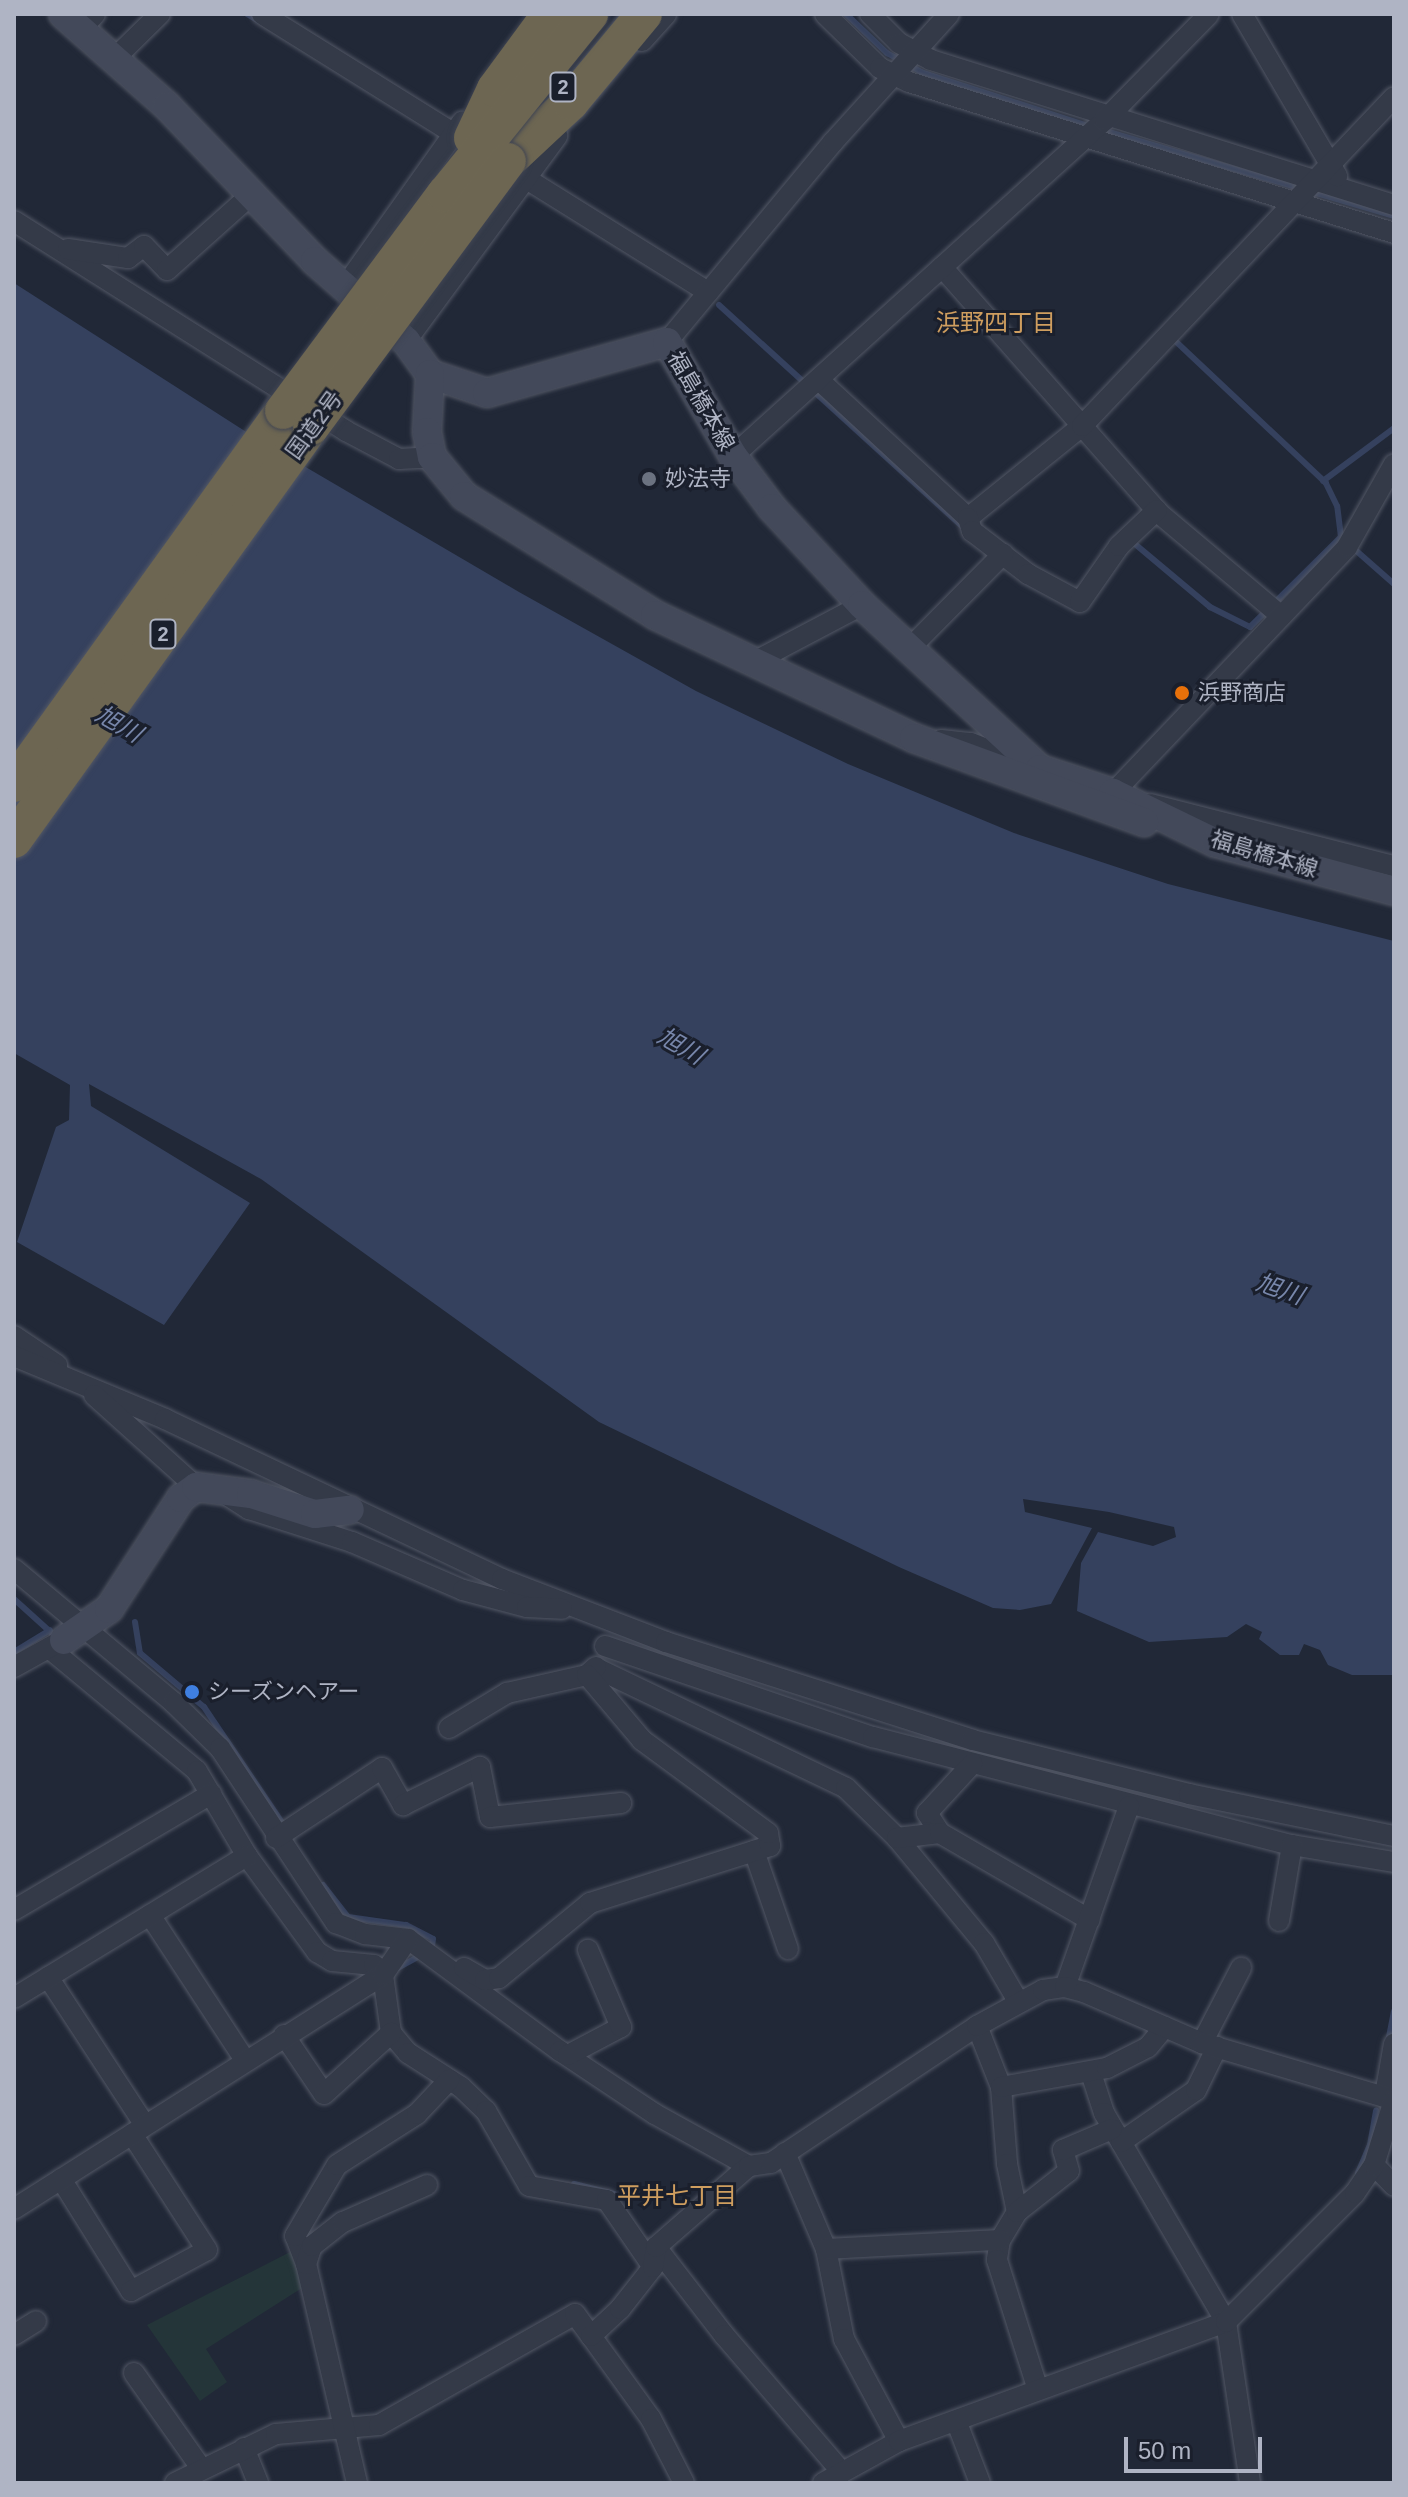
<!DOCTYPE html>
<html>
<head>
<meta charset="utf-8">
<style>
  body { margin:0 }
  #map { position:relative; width:1408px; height:2497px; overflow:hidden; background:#212837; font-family:Helvetica,"Noto Sans JP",sans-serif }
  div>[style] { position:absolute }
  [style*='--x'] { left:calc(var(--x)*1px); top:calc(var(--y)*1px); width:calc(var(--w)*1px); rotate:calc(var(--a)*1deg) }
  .green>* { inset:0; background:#243539 }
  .water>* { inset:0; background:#35415e }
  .stream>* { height:6px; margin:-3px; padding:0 3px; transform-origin:3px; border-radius:3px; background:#35415e }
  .roads { filter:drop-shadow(0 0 2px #525765) drop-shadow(0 0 2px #525765) }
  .street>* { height:20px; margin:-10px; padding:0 10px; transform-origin:10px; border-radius:10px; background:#343a48 }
  .secondary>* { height:28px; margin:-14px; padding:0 14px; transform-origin:14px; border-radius:14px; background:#43495a }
  .highway>* { height:36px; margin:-18px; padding:0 18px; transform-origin:18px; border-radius:18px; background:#6d6652 }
  .bridges { filter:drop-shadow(0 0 2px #3f4452) drop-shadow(0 0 2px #3f4452) }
  .highway-bridge>* { height:36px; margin:-18px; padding:0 18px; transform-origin:18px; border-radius:18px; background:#6d6652 }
  .dots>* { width:22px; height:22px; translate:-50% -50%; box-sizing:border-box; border:4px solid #1a1f2c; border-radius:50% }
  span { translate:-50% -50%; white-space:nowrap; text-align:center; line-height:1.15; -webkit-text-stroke:6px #1a1f2c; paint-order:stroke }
  .shield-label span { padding:2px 6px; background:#1a1f2c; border:2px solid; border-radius:6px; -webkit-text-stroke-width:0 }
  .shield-label { font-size:20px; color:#afb4c4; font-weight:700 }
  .street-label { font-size:22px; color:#afb4c4 }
  .poi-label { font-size:22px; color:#afb4c4 }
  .left { translate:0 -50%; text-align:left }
  .neighbourhood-label { font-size:24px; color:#cf9e5f }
  .water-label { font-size:24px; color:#7887ab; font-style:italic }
  .frame { position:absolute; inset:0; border:16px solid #afb4c4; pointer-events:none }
  .scale { position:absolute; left:1124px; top:2437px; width:138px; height:36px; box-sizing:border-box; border:4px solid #afb4c4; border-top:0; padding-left:10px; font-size:24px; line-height:28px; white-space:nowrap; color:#afb4c4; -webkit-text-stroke:6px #1a1f2c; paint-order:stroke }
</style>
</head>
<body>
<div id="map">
  <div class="green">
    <div style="clip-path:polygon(294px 2250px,302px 2288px,206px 2349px,227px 2382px,200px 2401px,147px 2325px)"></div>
  </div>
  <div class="water">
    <div style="clip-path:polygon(14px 283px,251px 435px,519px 592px,696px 691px,848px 764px,1014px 833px,1168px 884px,1394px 941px,1394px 1675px,1352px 1675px,1328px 1665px,1320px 1650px,1304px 1644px,1299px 1655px,1280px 1655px,1259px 1639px,1262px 1632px,1246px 1624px,1227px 1637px,1149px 1642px,1077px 1611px,1081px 1563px,1098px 1532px,1153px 1546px,1176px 1537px,1174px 1527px,1109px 1512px,1023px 1499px,1025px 1512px,1092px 1528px,1051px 1604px,1020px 1610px,993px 1608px,899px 1567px,599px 1422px,261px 1179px,89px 1084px,91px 1106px,250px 1203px,164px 1325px,17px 1242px,56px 1127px,69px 1120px,70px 1085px,14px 1053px)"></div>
  </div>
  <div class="stream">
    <div style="--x:247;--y:14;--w:14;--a:30"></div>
    <div style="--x:846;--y:14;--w:57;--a:43.6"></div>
    <div style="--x:887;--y:53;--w:39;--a:29"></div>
    <div style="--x:921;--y:72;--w:179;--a:17.9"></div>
    <div style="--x:1102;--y:130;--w:304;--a:16.4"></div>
    <div style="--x:719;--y:305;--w:331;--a:42.3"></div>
    <div style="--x:1323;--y:481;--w:89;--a:-36.7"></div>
    <div style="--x:1129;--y:539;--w:106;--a:40"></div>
    <div style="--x:1210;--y:607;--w:45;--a:26.6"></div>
    <div style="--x:1250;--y:627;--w:128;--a:-44.7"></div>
    <div style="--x:1341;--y:537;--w:31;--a:-97"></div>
    <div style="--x:1337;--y:506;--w:25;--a:-116"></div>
    <div style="--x:1326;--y:483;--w:209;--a:-136.7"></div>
    <div style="--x:1352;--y:547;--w:56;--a:41.4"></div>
    <div style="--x:14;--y:1599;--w:57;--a:42.1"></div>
    <div style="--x:135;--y:1622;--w:31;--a:81"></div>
    <div style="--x:140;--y:1653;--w:84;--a:40.2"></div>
    <div style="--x:204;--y:1707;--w:141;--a:56"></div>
    <div style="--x:14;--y:1652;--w:42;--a:-31.4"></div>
    <div style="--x:323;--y:1885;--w:41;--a:52"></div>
    <div style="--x:348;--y:1917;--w:59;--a:7.9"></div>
    <div style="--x:406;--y:1925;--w:30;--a:27"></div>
    <div style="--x:433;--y:1939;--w:7;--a:98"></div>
    <div style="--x:396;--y:1969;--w:23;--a:-29"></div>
    <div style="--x:1388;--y:2042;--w:31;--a:-79"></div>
    <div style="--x:1358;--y:2173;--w:30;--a:-67"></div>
    <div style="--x:1370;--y:2145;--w:35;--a:-80"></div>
    <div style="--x:574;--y:2184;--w:41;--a:14"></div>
  </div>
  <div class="roads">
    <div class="street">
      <div style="--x:262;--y:14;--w:526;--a:31.94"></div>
      <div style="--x:825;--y:14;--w:77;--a:44.5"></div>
      <div style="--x:880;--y:68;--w:32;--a:26"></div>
      <div style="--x:909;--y:82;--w:508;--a:17.29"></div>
      <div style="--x:870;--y:14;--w:41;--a:45"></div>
      <div style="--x:899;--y:43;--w:36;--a:28"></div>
      <div style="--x:931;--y:60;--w:485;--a:17.4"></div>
      <div style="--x:1242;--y:14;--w:188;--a:59.6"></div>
      <div style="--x:82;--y:28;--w:19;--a:-47"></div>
      <div style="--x:642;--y:41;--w:36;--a:-48"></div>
      <div style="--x:115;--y:58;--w:63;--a:-44.4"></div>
      <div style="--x:14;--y:221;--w:393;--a:32.3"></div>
      <div style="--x:346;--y:431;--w:60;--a:27.8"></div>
      <div style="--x:399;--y:459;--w:33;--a:-3"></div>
      <div style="--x:68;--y:249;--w:61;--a:8.5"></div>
      <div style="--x:128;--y:258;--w:20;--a:-37"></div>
      <div style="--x:144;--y:246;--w:33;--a:46"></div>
      <div style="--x:167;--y:270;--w:114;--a:-41.8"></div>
      <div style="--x:942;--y:267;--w:329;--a:48.6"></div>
      <div style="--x:1160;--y:514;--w:158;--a:40.1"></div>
      <div style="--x:344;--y:288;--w:204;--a:-54.6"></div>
      <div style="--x:406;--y:341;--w:255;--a:-53.6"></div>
      <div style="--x:667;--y:342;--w:260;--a:-50.3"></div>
      <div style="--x:833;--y:142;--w:173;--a:-47.8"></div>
      <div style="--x:819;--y:380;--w:203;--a:42.8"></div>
      <div style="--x:968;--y:518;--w:146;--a:-38.9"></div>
      <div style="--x:1082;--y:426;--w:453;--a:-46.5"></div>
      <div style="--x:733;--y:456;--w:501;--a:-42.09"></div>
      <div style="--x:1105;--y:120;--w:148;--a:-45.5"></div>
      <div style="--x:968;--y:518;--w:14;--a:73"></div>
      <div style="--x:972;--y:531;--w:71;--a:37.5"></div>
      <div style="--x:1028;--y:574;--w:59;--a:28.3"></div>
      <div style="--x:1080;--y:602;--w:68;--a:-55.1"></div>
      <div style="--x:1119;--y:546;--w:52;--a:-43.5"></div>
      <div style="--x:909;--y:649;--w:134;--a:-45.3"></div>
      <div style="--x:754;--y:662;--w:122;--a:-27.8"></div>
      <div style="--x:941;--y:740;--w:30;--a:6"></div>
      <div style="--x:971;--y:743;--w:61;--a:21.1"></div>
      <div style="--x:1113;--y:793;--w:340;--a:-46.4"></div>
      <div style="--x:1347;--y:547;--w:95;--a:-60.5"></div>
      <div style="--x:1150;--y:804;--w:252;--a:14.3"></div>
      <div style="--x:14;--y:1336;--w:52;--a:34"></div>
      <div style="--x:14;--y:1356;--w:164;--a:22.6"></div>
      <div style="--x:165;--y:1419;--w:373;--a:25.4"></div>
      <div style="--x:502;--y:1579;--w:176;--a:21"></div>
      <div style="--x:666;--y:1642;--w:322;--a:17.7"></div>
      <div style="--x:973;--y:1740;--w:223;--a:14"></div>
      <div style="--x:1189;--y:1794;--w:209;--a:11.6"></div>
      <div style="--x:94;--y:1395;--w:137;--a:42"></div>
      <div style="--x:224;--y:1493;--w:30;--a:33"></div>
      <div style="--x:249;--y:1509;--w:108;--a:17.8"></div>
      <div style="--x:352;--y:1542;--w:121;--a:23.4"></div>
      <div style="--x:463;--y:1590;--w:66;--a:14.9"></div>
      <div style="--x:527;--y:1607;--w:35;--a:3"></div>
      <div style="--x:14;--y:1569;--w:209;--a:39.9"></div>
      <div style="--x:174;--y:1703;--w:64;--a:44.4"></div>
      <div style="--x:220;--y:1748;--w:210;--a:56.5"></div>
      <div style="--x:336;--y:1923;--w:31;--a:21"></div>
      <div style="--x:365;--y:1934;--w:43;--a:6.6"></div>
      <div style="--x:408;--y:1939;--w:189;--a:36.4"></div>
      <div style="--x:560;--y:2051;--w:114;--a:33.6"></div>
      <div style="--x:655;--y:2114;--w:107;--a:29"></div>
      <div style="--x:605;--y:1646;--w:283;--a:18.8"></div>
      <div style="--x:873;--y:1737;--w:433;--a:14.5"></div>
      <div style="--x:1292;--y:1845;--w:103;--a:9.5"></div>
      <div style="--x:49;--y:1648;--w:192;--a:39.7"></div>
      <div style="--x:197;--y:1771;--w:99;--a:59.5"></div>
      <div style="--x:247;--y:1856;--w:119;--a:53.9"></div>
      <div style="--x:317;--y:1952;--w:17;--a:31"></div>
      <div style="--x:332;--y:1961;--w:42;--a:5.4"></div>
      <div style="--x:374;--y:1965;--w:13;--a:48"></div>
      <div style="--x:383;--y:1975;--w:59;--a:82.1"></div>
      <div style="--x:391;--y:2033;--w:26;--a:50"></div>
      <div style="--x:408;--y:2053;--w:63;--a:32.7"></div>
      <div style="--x:461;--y:2087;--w:35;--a:44"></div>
      <div style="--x:486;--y:2111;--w:86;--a:60.2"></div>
      <div style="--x:529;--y:2186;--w:79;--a:10.2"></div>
      <div style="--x:607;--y:2200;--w:81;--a:55.5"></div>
      <div style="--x:14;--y:1667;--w:51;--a:-29.1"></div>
      <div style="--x:596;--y:1668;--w:277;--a:25.6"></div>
      <div style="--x:846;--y:1788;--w:71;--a:44.4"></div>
      <div style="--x:897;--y:1838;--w:136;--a:50.4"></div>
      <div style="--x:984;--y:1943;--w:69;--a:59.7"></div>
      <div style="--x:449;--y:1728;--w:68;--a:-31.1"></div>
      <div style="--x:507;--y:1693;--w:82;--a:-12.7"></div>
      <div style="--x:587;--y:1675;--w:12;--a:-42"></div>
      <div style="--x:940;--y:1833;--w:24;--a:-123"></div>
      <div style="--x:927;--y:1813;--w:67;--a:-47.4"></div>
      <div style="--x:276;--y:1838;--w:127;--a:-33.4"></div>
      <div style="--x:382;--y:1768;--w:43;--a:60.4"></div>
      <div style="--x:403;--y:1805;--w:86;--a:-26.3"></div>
      <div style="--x:480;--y:1767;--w:51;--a:78.7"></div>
      <div style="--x:490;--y:1817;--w:132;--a:-6.1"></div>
      <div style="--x:897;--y:1838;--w:43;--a:-6.6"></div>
      <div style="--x:940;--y:1833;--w:173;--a:30.1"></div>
      <div style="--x:754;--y:1851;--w:104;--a:70.9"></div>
      <div style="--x:14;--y:1910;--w:229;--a:-30.5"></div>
      <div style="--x:150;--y:1915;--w:173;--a:56.8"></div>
      <div style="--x:1279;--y:1921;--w:77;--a:-80.3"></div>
      <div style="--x:464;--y:1968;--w:24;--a:30"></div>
      <div style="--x:485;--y:1980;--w:14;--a:-8"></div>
      <div style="--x:499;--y:1978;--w:118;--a:-39.5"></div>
      <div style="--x:590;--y:1903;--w:189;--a:-17.6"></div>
      <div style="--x:770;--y:1846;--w:13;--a:-99"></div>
      <div style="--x:768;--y:1833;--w:157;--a:-143.6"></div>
      <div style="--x:642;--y:1740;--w:85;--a:-130.2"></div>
      <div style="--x:48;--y:1977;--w:177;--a:56.8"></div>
      <div style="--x:1065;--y:1987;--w:192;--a:-70.5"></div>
      <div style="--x:14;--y:1998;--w:273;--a:-31.4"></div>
      <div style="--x:977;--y:2026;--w:66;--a:68.5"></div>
      <div style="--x:1001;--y:2087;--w:77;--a:85.5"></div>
      <div style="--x:1007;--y:2164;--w:49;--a:78.2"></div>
      <div style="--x:1017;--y:2212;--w:33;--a:121"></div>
      <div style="--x:1000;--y:2240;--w:20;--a:99"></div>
      <div style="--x:997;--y:2260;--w:133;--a:72.5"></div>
      <div style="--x:284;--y:2035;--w:71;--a:55.9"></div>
      <div style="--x:324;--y:2094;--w:91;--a:-42.3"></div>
      <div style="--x:1202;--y:2043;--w:85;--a:-62.5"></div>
      <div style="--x:568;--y:2055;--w:60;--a:-27.8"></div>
      <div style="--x:621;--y:2027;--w:84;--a:-113.2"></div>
      <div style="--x:1091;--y:2073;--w:42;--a:72"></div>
      <div style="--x:1104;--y:2113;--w:242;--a:59.7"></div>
      <div style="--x:1226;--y:2322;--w:163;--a:81.5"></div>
      <div style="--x:1001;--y:2087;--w:108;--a:-10.2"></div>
      <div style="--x:1107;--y:2068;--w:46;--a:-27.1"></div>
      <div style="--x:1148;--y:2047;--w:26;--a:-50"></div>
      <div style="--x:1385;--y:2095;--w:52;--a:-80"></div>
      <div style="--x:1121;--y:2142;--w:91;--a:-34.7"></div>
      <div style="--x:1196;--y:2090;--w:48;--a:-64"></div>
      <div style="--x:785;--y:2153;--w:104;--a:66.9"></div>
      <div style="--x:826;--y:2249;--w:92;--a:78.7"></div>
      <div style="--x:844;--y:2339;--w:116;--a:61.7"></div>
      <div style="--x:1374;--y:2165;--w:29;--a:46"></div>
      <div style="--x:61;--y:2179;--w:132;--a:58"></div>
      <div style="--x:131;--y:2291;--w:86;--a:-28.3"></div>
      <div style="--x:207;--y:2250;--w:138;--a:-122.9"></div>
      <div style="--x:14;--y:2209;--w:437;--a:-32.4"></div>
      <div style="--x:383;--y:1975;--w:44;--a:-55.2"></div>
      <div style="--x:1017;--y:2212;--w:66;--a:-38.3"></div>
      <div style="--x:1069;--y:2171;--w:22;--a:-106"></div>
      <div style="--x:1063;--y:2150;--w:53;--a:-23.2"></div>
      <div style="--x:656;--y:2247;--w:111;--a:52.3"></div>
      <div style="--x:724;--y:2335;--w:181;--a:49.3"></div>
      <div style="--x:826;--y:2249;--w:174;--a:-3"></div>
      <div style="--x:306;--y:2264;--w:30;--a:-111"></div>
      <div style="--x:295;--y:2236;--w:82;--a:-59.4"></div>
      <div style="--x:337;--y:2165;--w:95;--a:-32.5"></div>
      <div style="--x:417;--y:2114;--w:47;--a:-46.7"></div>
      <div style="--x:14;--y:2335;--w:26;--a:-32"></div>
      <div style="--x:591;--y:2336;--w:102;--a:54.1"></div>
      <div style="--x:651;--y:2419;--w:72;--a:62.7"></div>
      <div style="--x:134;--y:2373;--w:116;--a:54.8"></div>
      <div style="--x:957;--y:2423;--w:64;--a:69"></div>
      <div style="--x:244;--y:2448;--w:38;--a:68"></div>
      <div style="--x:175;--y:2483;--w:112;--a:-25.9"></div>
      <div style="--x:276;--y:2434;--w:103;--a:-5"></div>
      <div style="--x:379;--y:2425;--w:225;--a:-29.5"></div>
      <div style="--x:575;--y:2314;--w:27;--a:54"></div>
      <div style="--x:591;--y:2336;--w:40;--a:-43"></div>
      <div style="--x:620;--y:2309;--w:53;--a:-51.8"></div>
      <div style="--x:653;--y:2267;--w:20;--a:-81"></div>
      <div style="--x:656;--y:2247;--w:123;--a:-41.1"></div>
      <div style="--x:749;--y:2166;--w:22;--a:-8"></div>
      <div style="--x:771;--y:2163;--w:247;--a:-33.6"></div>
      <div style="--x:977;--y:2026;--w:75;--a:-28.6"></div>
      <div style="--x:1043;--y:1990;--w:22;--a:-8"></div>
      <div style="--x:1065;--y:1987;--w:20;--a:15"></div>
      <div style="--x:1084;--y:1992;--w:129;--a:23.4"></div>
      <div style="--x:1202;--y:2043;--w:200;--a:16.5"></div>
      <div style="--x:357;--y:2483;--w:225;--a:-103.1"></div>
      <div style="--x:306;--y:2264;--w:19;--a:-72"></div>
      <div style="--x:312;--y:2246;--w:39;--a:-38"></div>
      <div style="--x:343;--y:2222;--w:92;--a:-23.8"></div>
      <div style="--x:823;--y:2483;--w:87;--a:-28.9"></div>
      <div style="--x:899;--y:2441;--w:348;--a:-20"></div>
      <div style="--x:1226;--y:2322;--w:182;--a:-45"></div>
      <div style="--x:1355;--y:2193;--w:34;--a:-56"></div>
      <div style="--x:1374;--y:2165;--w:68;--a:-72.9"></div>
    </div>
    <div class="secondary">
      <div style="--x:63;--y:14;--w:139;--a:41.5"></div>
      <div style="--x:167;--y:106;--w:214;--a:46.3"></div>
      <div style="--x:315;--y:261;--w:121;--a:41.3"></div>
      <div style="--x:406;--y:341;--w:41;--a:54"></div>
      <div style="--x:430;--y:374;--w:60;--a:18.4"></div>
      <div style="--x:487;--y:393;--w:187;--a:-15.8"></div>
      <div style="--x:667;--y:342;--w:132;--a:59.9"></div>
      <div style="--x:733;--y:456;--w:65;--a:53.1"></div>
      <div style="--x:772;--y:508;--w:132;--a:47.1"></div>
      <div style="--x:862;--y:605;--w:242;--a:42.7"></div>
      <div style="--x:1040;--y:769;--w:77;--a:18.2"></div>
      <div style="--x:1113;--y:793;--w:114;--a:25.9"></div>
      <div style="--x:1216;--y:843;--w:184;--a:15.1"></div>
      <div style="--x:430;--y:374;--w:58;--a:93"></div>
      <div style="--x:427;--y:432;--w:25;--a:79"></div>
      <div style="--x:432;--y:457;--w:50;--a:50.6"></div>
      <div style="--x:464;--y:496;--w:225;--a:31.9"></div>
      <div style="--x:655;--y:615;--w:287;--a:25.4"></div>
      <div style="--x:914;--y:738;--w:245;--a:20.1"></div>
      <div style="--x:64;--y:1640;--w:55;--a:-34.6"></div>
      <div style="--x:109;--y:1609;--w:132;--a:-57"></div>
      <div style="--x:181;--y:1498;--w:19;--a:-36"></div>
      <div style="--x:196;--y:1487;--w:55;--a:7.3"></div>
      <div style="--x:251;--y:1494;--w:67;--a:17.4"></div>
      <div style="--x:315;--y:1514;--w:35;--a:-7"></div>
    </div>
    <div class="highway">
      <div style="--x:508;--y:161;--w:86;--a:-43.1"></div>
      <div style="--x:571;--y:102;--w:114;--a:-50.3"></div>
      <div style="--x:14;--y:784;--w:460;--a:-54.2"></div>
      <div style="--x:14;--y:840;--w:509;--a:-54.28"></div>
    </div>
  </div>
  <div class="bridges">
    <div class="highway-bridge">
      <div style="--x:472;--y:138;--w:54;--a:-64.9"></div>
      <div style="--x:495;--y:89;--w:93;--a:-53.7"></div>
      <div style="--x:283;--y:411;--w:271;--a:-53.3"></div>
      <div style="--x:445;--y:194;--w:231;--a:-51.1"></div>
      <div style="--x:311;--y:427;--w:331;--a:-53.5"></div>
    </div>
  </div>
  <div class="dots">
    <div style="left:649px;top:479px;background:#6b7280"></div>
    <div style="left:1182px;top:693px;background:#e8710a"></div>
    <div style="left:192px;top:1692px;background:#3f7fe0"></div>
  </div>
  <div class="shield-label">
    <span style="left:563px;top:87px">2</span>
    <span style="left:163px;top:634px">2</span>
  </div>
  <div class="street-label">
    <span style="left:701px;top:401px;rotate:60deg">福島橋本線</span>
    <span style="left:314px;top:425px;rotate:-54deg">国道2号</span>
    <span style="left:1264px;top:854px;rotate:17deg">福島橋本線</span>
  </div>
  <div class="poi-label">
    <span class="left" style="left:665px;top:479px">妙法寺</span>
    <span class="left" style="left:1198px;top:693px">浜野商店</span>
    <span class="left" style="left:208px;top:1692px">シーズンヘアー</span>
  </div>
  <div class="neighbourhood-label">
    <span style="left:996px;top:323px">浜野四丁目</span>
    <span style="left:677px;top:2196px">平井七丁目</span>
  </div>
  <div class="water-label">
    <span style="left:119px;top:724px;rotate:30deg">旭川</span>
    <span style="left:681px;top:1046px;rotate:30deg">旭川</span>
    <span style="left:1280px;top:1289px;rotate:19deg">旭川</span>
  </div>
  <div class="frame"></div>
  <div class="scale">50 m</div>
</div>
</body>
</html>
